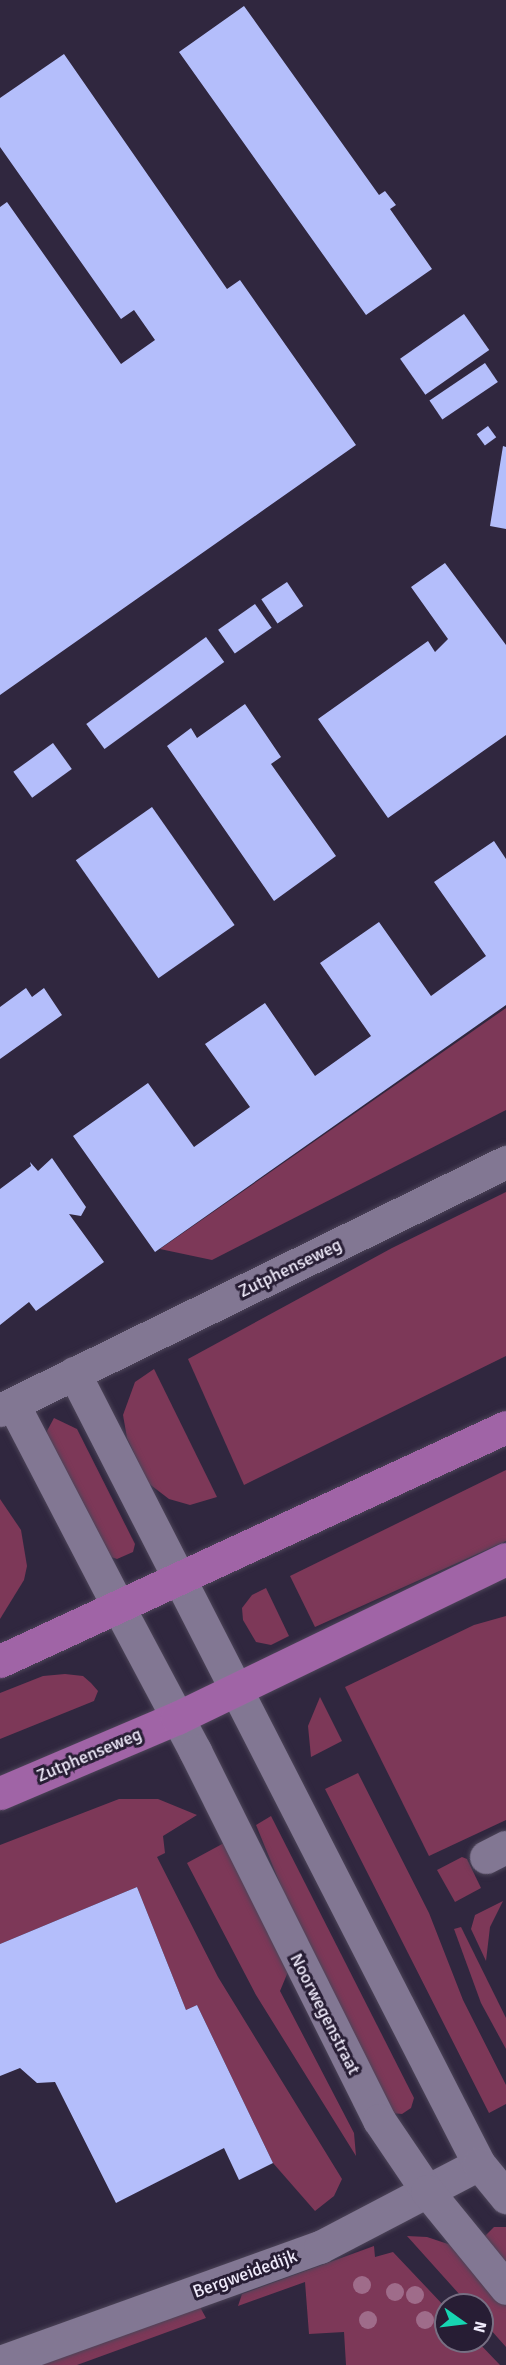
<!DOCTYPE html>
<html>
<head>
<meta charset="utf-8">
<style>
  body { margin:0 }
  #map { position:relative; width:506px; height:2365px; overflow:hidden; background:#30273f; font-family:Signika,sans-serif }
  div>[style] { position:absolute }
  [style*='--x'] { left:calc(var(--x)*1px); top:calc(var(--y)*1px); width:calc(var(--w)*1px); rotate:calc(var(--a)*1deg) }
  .green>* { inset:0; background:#7d3858 }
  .building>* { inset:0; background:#b4befb; transform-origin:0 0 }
  .roads { filter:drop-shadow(0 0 2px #4c4458) drop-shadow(0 0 2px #4c4458) }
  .minor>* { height:33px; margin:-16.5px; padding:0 16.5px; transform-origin:16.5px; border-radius:16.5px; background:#827793 }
  .tertiary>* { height:33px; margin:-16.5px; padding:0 16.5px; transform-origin:16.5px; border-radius:16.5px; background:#827793 }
  .primary>* { height:33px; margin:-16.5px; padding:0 16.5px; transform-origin:16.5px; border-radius:16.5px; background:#a064a6 }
  .trees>* { width:18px; height:18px; margin:-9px; border-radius:50%; background:#9f6c8a }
  span { translate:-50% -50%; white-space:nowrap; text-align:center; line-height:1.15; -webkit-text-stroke:6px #271d34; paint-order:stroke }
  .street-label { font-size:18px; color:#efeafa }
  .north { position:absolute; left:434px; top:2293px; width:60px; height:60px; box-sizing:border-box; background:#271d34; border:2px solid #776f83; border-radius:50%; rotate:104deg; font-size:16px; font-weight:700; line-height:24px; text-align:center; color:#efeafa }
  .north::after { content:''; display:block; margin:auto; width:21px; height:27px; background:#17d5b2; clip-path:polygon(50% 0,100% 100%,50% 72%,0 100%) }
</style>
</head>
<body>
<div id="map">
  <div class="green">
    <div style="clip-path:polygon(506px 1008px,506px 1110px,212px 1260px,160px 1249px)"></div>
    <div style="clip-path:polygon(506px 1192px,506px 1356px,244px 1485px,188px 1359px,392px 1248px)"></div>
    <div style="clip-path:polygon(154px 1369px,217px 1497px,190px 1505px,169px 1499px,148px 1483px,127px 1438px,123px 1415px,135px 1382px)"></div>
    <div style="clip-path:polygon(54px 1418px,77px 1429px,135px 1544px,133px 1552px,117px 1559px,105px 1555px,48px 1444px,47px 1431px)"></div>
    <div style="clip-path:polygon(506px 1470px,506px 1541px,315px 1627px,290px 1576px)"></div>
    <div style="clip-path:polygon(0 1499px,21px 1530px,27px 1566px,24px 1580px,0 1619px)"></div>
    <div style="clip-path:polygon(266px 1588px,289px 1636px,271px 1645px,256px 1642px,243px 1620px,242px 1608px,252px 1595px)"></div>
    <div style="clip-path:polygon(506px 1616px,506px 1820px,429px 1856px,345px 1687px,474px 1625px)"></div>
    <div style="clip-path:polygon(65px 1674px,83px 1676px,91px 1683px,98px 1691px,94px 1701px,0 1739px,0 1693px,43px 1676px)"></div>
    <div style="clip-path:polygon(320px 1697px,342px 1741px,311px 1757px,308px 1726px)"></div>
    <div style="clip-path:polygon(358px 1773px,429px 1913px,463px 2000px,506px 2085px,506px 2104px,489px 2113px,325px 1789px)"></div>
    <div style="clip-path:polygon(119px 1799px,158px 1799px,197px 1815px,163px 1836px,165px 1853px,157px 1857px,218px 1977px,342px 2179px,334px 2196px,315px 2211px,273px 2163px,197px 2005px,186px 2010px,137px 1887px,0 1944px,0 1845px)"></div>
    <div style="clip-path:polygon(271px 1816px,414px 2098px,411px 2108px,402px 2114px,391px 2113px,321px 1984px,256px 1825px)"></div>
    <div style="clip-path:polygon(224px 1843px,290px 1967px,280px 1991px,354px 2133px,356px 2156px,256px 1995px,187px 1863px)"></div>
    <div style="clip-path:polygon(462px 1857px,467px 1859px,481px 1888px,455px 1902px,437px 1870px)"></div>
    <div style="clip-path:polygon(503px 1901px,490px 1927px,486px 1961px,471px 1929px,475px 1915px)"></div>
    <div style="clip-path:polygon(461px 1927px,506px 2018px,506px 2049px,481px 2003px,454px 1929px)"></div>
    <div style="clip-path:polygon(494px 2227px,506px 2227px,506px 2272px,485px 2236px)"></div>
    <div style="clip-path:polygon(407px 2236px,427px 2237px,454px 2246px,506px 2302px,506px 2347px,482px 2320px,482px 2305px,469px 2305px)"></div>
    <div style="clip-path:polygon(374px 2246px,375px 2257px,393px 2252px,446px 2308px,446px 2341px,477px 2341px,500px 2365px,346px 2365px,344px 2332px,309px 2334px,305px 2282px,238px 2306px,242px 2294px)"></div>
    <div style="clip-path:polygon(200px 2307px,206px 2318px,77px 2365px,41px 2365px)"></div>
  </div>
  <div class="building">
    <div style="clip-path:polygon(244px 6px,379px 195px,385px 191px,396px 205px,390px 209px,432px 269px,366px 315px,179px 52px)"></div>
    <div style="clip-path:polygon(64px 54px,227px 289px,240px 280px,356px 445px,0 695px,0 207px,7px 202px,121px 364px,155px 340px,134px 310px,121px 319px,0 147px,0 98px)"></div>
    <div style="left:464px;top:314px;width:44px;height:78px;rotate:55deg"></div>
    <div style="left:485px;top:363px;width:23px;height:67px;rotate:56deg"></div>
    <div style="left:488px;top:426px;width:14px;height:14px;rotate:54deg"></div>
    <div style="clip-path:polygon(503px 446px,506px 447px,506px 529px,490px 526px)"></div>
    <div style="clip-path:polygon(445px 563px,506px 645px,506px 735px,388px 818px,318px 719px,428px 641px,435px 652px,448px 639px,411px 587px)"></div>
    <div style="left:287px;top:582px;width:29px;height:31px;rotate:56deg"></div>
    <div style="left:255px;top:604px;width:29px;height:45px;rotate:55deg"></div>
    <div style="left:206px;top:637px;width:31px;height:148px;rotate:54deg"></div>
    <div style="clip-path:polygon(245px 704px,281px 757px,271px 764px,336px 856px,274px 901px,167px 746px,191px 728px,197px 738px)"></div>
    <div style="left:53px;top:743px;width:32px;height:49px;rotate:54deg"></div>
    <div style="left:152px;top:807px;width:144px;height:93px;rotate:55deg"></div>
    <div style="clip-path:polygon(494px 841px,506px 859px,506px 1005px,155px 1252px,73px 1136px,148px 1083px,194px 1147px,250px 1107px,205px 1044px,265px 1003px,315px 1076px,371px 1036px,320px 963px,379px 922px,431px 996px,486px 956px,434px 882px)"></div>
    <div style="clip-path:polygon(26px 988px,32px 997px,44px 988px,62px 1015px,0 1059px,0 1007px)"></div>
    <div style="clip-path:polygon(52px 1158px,86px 1207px,81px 1216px,69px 1214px,104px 1262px,36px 1311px,29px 1302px,0 1325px,0 1189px,31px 1166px,30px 1162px,38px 1171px)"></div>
    <div style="clip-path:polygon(137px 1887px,186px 2010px,197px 2005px,273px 2163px,239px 2180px,224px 2148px,116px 2203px,55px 2082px,37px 2083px,20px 2068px,0 2076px,0 1944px)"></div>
  </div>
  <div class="roads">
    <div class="minor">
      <div style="--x:74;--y:1373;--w:230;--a:62.9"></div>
      <div style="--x:13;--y:1404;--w:230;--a:62.5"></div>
      <div style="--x:0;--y:1410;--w:564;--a:-26.11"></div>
      <div style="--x:486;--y:1857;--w:22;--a:-27"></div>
      <div style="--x:0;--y:2362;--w:340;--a:-19.8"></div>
      <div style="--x:320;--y:2247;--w:179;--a:-27.6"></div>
    </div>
    <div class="tertiary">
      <div style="--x:179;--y:1578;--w:658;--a:62.89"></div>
      <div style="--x:479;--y:2164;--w:43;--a:50.7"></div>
      <div style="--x:119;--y:1608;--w:162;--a:62"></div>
      <div style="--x:195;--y:1751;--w:412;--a:63.5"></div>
      <div style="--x:379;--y:2120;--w:86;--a:55.9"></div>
      <div style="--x:427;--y:2191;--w:125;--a:50.8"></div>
    </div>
    <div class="primary">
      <div style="--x:0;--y:1661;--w:557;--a:-24.82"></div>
      <div style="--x:0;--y:1793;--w:192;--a:-23"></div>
      <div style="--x:177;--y:1718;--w:365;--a:-25.8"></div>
    </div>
  </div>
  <div class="trees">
    <div style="left:362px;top:2285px"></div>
    <div style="left:395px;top:2292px"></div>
    <div style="left:415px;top:2295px"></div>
    <div style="left:368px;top:2320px"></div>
    <div style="left:425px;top:2320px"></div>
  </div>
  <div class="street-label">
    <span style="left:290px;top:1268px;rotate:-26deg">Zutphenseweg</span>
    <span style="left:89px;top:1755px;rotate:-23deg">Zutphenseweg</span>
    <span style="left:325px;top:2014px;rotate:63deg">Noorwegenstraat</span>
    <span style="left:245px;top:2274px;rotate:-20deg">Bergweidedijk</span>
  </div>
  <div class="north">N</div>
</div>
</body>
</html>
